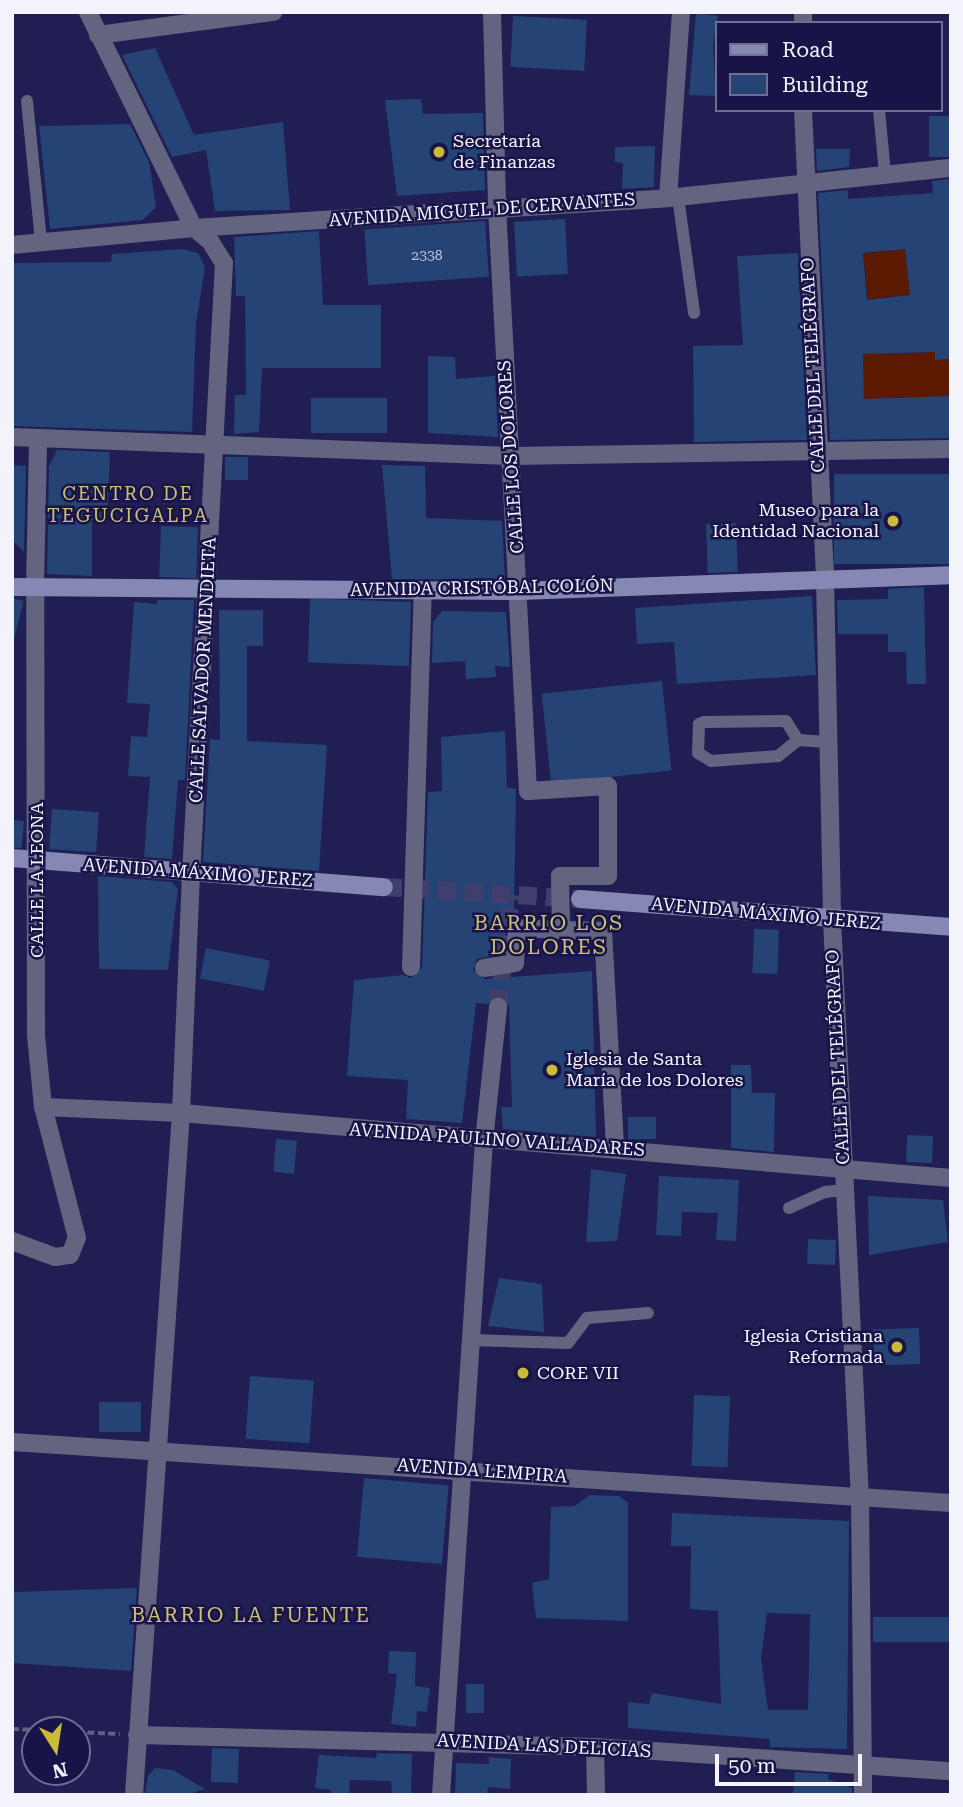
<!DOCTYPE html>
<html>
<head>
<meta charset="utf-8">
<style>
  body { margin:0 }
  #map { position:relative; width:963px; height:1807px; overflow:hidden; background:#211e53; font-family:"Roboto Serif",serif }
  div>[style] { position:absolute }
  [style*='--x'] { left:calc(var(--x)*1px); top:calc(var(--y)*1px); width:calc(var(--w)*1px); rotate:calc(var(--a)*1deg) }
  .green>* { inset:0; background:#5b1900; transform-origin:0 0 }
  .building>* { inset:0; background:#254375; transform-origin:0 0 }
  .minor-tunnel>* { height:18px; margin-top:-9px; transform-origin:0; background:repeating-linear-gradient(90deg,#403e6c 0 18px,transparent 0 27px) }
  .secondary-tunnel>* { height:18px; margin-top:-9px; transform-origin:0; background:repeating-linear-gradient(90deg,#403e6c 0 18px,transparent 0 27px) }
  .path>* { height:3.5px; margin-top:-1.75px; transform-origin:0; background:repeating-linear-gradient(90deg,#615f86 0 7px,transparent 0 10.5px) }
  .service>* { height:12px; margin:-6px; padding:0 6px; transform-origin:6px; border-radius:6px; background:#636580 }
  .pedestrian>* { height:18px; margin:-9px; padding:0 9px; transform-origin:9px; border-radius:9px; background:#636580 }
  .minor>* { height:18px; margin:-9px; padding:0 9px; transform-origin:9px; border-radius:9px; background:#636580 }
  .tertiary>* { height:18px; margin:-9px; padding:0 9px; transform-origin:9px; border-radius:9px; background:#636580 }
  .secondary>* { height:18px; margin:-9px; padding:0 9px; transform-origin:9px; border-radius:9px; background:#8488b2 }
  .dots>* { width:19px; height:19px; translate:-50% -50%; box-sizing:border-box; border:4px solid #181448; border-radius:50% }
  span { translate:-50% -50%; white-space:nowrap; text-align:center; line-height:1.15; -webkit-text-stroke:5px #181448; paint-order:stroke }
  .number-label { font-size:14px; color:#c0c8da }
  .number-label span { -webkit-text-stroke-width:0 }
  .poi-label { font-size:18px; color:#f3f4fb }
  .left { translate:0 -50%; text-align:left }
  .right { translate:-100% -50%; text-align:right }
  .street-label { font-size:18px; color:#f3f4fb }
  .neighbourhood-label { font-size:19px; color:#ccc072; letter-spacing:2px }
  .quarter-label { font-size:21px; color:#ccc072; letter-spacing:2px }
  .frame { position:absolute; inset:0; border:14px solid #f3f4fb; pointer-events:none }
  .legend { position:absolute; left:715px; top:21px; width:228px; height:91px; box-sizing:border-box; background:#181448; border:2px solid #706e90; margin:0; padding:9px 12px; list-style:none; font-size:21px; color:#f3f4fb }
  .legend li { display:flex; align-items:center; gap:14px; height:35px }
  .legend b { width:35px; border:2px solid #706e90 }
  .north { position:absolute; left:21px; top:1716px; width:70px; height:70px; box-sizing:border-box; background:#181448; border:2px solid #706e90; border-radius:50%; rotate:168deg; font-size:19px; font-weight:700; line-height:28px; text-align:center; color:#f3f4fb }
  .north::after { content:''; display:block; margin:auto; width:24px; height:32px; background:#ccb938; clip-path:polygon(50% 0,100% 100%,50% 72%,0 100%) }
  .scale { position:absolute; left:715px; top:1754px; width:147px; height:32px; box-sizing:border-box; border:4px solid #f3f4fb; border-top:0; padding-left:9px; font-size:21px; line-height:24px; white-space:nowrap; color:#f3f4fb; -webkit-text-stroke:5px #181448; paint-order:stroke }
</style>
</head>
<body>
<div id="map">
  <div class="green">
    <div style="left:905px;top:249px;width:46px;height:42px;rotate:84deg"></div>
    <div style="clip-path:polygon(935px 352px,935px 360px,951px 359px,951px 396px,864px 399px,863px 354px)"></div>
  </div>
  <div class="building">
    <div style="clip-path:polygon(696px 13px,718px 16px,713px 46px,716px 96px,689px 95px)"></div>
    <div style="left:513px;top:16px;width:74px;height:51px;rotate:3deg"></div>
    <div style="clip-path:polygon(155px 48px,194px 135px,283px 122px,290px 210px,215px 211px,206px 150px,172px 157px,122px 55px)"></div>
    <div style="clip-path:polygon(421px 99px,423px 114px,483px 113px,485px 190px,397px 196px,385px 100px)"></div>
    <div style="left:951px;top:116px;width:41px;height:22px;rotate:90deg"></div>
    <div style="clip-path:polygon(130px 124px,149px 162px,156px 207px,143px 220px,50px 229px,39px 126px)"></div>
    <div style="clip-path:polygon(655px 146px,654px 187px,622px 189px,623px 163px,615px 162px,615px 147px)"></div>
    <div style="clip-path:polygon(816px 149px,850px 149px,849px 167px,817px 171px)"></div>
    <div style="clip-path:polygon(evenodd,951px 179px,951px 359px,935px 360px,935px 352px,863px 354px,864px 399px,951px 396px,951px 438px,830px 440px,818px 193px,848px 190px,848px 199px,933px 193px,932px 181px,951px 179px,905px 249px,910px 295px,867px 300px,863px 253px,905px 249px)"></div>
    <div style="left:565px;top:219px;width:55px;height:51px;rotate:87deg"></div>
    <div style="left:485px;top:221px;width:56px;height:121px;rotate:86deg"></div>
    <div style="clip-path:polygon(319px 231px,323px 305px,381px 305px,381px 368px,262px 368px,259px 432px,234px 434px,235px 395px,246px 395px,245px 296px,236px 296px,234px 237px)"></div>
    <div style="clip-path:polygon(182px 249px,198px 253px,205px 267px,196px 323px,192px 432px,12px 426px,12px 263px,111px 262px,112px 254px)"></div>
    <div style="clip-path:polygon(798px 253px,807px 440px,694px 442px,693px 346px,743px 345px,737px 256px)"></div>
    <div style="clip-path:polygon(428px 356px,455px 357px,456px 379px,495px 376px,498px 437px,428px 433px)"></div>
    <div style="left:311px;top:398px;width:76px;height:35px"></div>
    <div style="clip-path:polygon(57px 450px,110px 452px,107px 521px,92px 520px,92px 576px,47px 574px,49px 466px)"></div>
    <div style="left:225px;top:457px;width:23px;height:23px"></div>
    <div style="clip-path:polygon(12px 465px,26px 466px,24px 552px,12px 540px)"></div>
    <div style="clip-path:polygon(382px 465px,425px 466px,426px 518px,502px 521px,505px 580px,392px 579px)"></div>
    <div style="left:951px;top:474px;width:90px;height:117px;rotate:90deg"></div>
    <div style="left:736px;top:523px;width:49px;height:30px;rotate:88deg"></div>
    <div style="left:161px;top:526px;width:37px;height:51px;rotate:2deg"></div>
    <div style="clip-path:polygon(924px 587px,926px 684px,907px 684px,906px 652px,888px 652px,888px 634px,838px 634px,837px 600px,888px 599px,888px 589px)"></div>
    <div style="clip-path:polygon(812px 596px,816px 675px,677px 684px,674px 642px,637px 644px,635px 608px)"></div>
    <div style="left:12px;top:598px;width:12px;height:60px;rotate:14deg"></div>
    <div style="clip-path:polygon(157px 600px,194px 600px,185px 780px,178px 780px,172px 859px,144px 857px,150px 777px,128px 776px,131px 736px,147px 737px,150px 704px,127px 703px,134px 602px,157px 604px)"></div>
    <div style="left:411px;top:602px;width:64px;height:101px;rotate:92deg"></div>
    <div style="clip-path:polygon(219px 610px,263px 610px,263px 646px,247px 646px,247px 741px,327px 745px,319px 871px,203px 862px,210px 739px,220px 740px)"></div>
    <div style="clip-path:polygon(442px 611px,506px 612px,510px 667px,495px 666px,496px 677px,466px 679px,465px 661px,432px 663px,433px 622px)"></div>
    <div style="left:662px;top:681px;width:90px;height:121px;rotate:84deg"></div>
    <div style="clip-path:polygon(505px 731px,507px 787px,516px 789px,514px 917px,506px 927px,504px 953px,477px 959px,473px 970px,485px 979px,592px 971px,596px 1137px,503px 1129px,501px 1107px,512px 1107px,509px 1005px,500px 996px,487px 1004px,476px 1003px,462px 1123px,406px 1119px,408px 1080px,347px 1076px,354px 980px,403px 975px,411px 978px,422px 968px,428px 792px,442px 791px,441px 737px)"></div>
    <div style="left:52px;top:809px;width:47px;height:40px;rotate:4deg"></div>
    <div style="left:12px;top:820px;width:12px;height:27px;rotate:5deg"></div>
    <div style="clip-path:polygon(98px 876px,172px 882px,178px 889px,168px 970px,99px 969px)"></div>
    <div style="left:754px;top:929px;width:25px;height:44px;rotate:2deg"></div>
    <div style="left:206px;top:948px;width:65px;height:31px;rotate:11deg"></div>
    <div style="clip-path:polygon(731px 1065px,751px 1065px,752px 1093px,775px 1093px,774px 1152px,731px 1148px)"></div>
    <div style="left:628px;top:1117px;width:28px;height:22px"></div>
    <div style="left:907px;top:1135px;width:26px;height:27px;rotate:2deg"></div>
    <div style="left:276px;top:1139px;width:21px;height:33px;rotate:5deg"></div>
    <div style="clip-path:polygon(591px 1169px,626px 1174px,617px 1241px,586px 1242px)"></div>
    <div style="clip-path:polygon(659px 1176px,739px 1180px,736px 1241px,716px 1240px,718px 1213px,682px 1212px,681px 1236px,656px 1235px)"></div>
    <div style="clip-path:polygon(868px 1196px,943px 1200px,948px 1242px,869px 1255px)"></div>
    <div style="left:808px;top:1239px;width:28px;height:25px;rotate:2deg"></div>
    <div style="clip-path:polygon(499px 1278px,542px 1284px,544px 1332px,488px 1326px)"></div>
    <div style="left:919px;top:1328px;width:36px;height:46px;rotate:88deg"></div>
    <div style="left:250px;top:1376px;width:64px;height:63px;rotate:4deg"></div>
    <div style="left:694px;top:1395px;width:36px;height:71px;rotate:2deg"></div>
    <div style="left:141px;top:1402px;width:30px;height:42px;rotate:90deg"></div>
    <div style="left:364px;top:1478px;width:85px;height:79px;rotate:5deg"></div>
    <div style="clip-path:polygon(590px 1495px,619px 1496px,628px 1502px,628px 1621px,536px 1618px,532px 1583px,549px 1579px,551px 1507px,575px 1506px)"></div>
    <div style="clip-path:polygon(evenodd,672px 1513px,849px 1521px,847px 1749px,770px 1747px,770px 1739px,628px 1728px,628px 1702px,649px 1704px,652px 1693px,721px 1704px,718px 1611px,690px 1609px,691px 1546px,671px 1546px,672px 1513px,767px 1613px,810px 1614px,808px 1710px,768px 1710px,761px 1658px,767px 1613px)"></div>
    <div style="clip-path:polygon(137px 1588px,131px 1671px,12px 1663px,12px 1592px)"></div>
    <div style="left:951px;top:1617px;width:25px;height:78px;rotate:90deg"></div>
    <div style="clip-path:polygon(389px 1651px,416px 1652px,415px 1686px,430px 1688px,427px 1712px,417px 1711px,416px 1727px,391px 1724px,397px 1674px,388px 1673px)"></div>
    <div style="left:466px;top:1684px;width:18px;height:29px"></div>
    <div style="left:212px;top:1748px;width:27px;height:34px;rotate:2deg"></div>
    <div style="clip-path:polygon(377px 1753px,412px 1754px,411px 1795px,392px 1795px,391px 1781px,350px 1780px,349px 1795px,330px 1795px,331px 1790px,315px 1788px,319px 1755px,376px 1758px)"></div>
    <div style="clip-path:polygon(489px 1757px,511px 1759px,510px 1789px,488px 1787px,487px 1795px,455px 1795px,456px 1763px,489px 1764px)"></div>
    <div style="clip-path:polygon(155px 1768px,173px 1770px,205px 1789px,186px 1795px,145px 1795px,148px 1776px)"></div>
    <div style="clip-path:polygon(795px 1772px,829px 1774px,828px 1779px,852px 1788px,852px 1795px,793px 1795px)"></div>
  </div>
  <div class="minor-tunnel">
    <div style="--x:498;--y:1007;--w:113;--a:-83.4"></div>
  </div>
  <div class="secondary-tunnel">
    <div style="--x:384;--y:887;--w:196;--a:3.5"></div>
  </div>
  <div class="path">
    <div style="--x:12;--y:1729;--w:29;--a:2"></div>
    <div style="--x:77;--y:1732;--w:43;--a:2.7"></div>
  </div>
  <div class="service">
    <div style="--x:27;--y:101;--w:142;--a:84.3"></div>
    <div style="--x:879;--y:110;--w:64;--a:84.6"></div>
    <div style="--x:678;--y:197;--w:117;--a:82.1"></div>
    <div style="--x:786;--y:721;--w:22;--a:58"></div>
    <div style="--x:798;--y:740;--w:26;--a:141"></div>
    <div style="--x:778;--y:756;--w:67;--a:175.7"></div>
    <div style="--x:711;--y:761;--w:15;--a:-148"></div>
    <div style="--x:698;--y:753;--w:29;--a:-88"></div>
    <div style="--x:699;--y:724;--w:5;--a:-22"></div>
    <div style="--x:704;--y:722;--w:82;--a:-0.7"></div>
    <div style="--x:798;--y:740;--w:29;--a:4"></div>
    <div style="--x:789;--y:1208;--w:39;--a:-24"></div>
    <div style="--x:825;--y:1192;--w:19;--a:-6"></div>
    <div style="--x:472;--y:1340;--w:96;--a:1.8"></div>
    <div style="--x:568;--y:1343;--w:31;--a:-53"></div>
    <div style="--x:587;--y:1318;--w:61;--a:-4.7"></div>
  </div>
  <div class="pedestrian">
    <div style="--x:12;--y:437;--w:498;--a:2.2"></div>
    <div style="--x:510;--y:456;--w:441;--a:-0.9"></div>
    <div style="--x:35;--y:587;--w:149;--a:-88.8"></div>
    <div style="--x:528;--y:791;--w:80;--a:-3.6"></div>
    <div style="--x:608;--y:786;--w:90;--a:90"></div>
    <div style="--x:608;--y:876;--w:48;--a:180"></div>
    <div style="--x:560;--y:876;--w:54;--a:88.9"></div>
    <div style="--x:561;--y:930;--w:42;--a:1.4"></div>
    <div style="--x:484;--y:968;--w:31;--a:-9"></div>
    <div style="--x:515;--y:963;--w:35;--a:-87"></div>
    <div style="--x:517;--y:928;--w:44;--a:2.6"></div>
  </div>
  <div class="minor">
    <div style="--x:492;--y:12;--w:195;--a:88.5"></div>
    <div style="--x:497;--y:207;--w:585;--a:86.96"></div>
    <div style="--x:803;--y:23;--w:11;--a:-90"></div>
    <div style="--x:98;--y:35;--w:177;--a:-7.5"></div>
    <div style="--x:803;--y:110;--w:469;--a:87.3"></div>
    <div style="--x:825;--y:578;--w:342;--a:88.8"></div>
    <div style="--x:832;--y:920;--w:580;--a:87.23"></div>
    <div style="--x:860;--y:1499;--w:296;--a:89.4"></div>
    <div style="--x:668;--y:198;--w:186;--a:-86"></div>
    <div style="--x:12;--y:245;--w:183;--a:-5.3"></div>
    <div style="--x:194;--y:228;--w:475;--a:-3.6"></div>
    <div style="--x:668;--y:198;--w:285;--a:-6.1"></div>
    <div style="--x:603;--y:931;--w:217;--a:86.8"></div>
    <div style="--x:411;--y:967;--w:377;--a:-88.2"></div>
    <div style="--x:43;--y:1107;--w:138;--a:2.5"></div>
    <div style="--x:181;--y:1113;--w:773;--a:4.83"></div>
    <div style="--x:12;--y:1241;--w:46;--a:20.4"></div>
    <div style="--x:55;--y:1257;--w:15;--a:-8"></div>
    <div style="--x:70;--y:1255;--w:18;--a:-68"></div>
    <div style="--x:77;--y:1238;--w:135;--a:-104.5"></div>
    <div style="--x:43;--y:1107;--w:72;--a:-95.6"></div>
    <div style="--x:36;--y:1035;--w:448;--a:-90.1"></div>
    <div style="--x:12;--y:1442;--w:941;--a:3.72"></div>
    <div style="--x:137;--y:1735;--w:458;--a:1.5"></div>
    <div style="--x:595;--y:1747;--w:357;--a:3.9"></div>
    <div style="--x:595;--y:1747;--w:48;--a:88.8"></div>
    <div style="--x:134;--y:1795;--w:684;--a:-86.06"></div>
    <div style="--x:181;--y:1113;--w:239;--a:-87.6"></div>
    <div style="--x:441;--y:1795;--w:655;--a:-86.24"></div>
    <div style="--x:484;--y:1141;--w:135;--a:-84"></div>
  </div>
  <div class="tertiary">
    <div style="--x:88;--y:12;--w:241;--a:63.9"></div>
    <div style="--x:194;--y:228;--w:21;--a:39"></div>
    <div style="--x:210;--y:241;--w:26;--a:58"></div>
    <div style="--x:224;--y:263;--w:612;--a:93.09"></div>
  </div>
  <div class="secondary">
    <div style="--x:12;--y:587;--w:508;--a:0.45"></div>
    <div style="--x:520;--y:591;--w:431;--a:-2.1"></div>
    <div style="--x:12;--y:858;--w:373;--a:4.5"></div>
    <div style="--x:580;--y:899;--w:372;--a:4.3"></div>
  </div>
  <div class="dots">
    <div style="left:439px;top:152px;background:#ccb938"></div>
    <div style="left:893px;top:521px;background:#ccb938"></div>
    <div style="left:552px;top:1070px;background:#ccb938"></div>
    <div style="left:897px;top:1347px;background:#ccb938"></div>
    <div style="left:523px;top:1373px;background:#ccb938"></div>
  </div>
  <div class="number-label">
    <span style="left:427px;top:255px">2338</span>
  </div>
  <div class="poi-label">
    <span class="left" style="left:453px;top:152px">Secretaría<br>de Finanzas</span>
    <span class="right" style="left:879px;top:521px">Museo para la<br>Identidad Nacional</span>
    <span class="left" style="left:566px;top:1070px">Iglesia de Santa<br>María de los Dolores</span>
    <span class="right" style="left:883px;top:1347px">Iglesia Cristiana<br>Reformada</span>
    <span class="left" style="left:537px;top:1373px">CORE VII</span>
  </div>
  <div class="street-label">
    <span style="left:482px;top:210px;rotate:-4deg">AVENIDA MIGUEL DE CERVANTES</span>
    <span style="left:813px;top:365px;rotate:-93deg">CALLE DEL TELÉGRAFO</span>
    <span style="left:511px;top:457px;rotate:-94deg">CALLE LOS DOLORES</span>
    <span style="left:482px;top:588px;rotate:-1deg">AVENIDA CRISTÓBAL COLÓN</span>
    <span style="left:203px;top:670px;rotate:-87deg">CALLE SALVADOR MENDIETA</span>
    <span style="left:198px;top:873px;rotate:4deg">AVENIDA MÁXIMO JEREZ</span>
    <span style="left:37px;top:880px;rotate:-90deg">CALLE LA LEONA</span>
    <span style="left:766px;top:914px;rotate:5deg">AVENIDA MÁXIMO JEREZ</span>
    <span style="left:838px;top:1057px;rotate:-93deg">CALLE DEL TELÉGRAFO</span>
    <span style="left:497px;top:1140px;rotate:4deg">AVENIDA PAULINO VALLADARES</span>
    <span style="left:482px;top:1471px;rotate:4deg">AVENIDA LEMPIRA</span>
    <span style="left:544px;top:1746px;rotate:3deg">AVENIDA LAS DELICIAS</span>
  </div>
  <div class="neighbourhood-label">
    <span style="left:128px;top:505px">CENTRO DE<br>TEGUCIGALPA</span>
  </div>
  <div class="quarter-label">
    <span style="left:549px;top:935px">BARRIO LOS<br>DOLORES</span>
    <span style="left:251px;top:1615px">BARRIO LA FUENTE</span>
  </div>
  <div class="frame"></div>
  <ul class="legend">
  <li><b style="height:9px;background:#8488b2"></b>Road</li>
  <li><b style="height:19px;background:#254375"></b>Building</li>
  </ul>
  <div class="north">N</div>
  <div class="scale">50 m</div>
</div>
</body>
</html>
